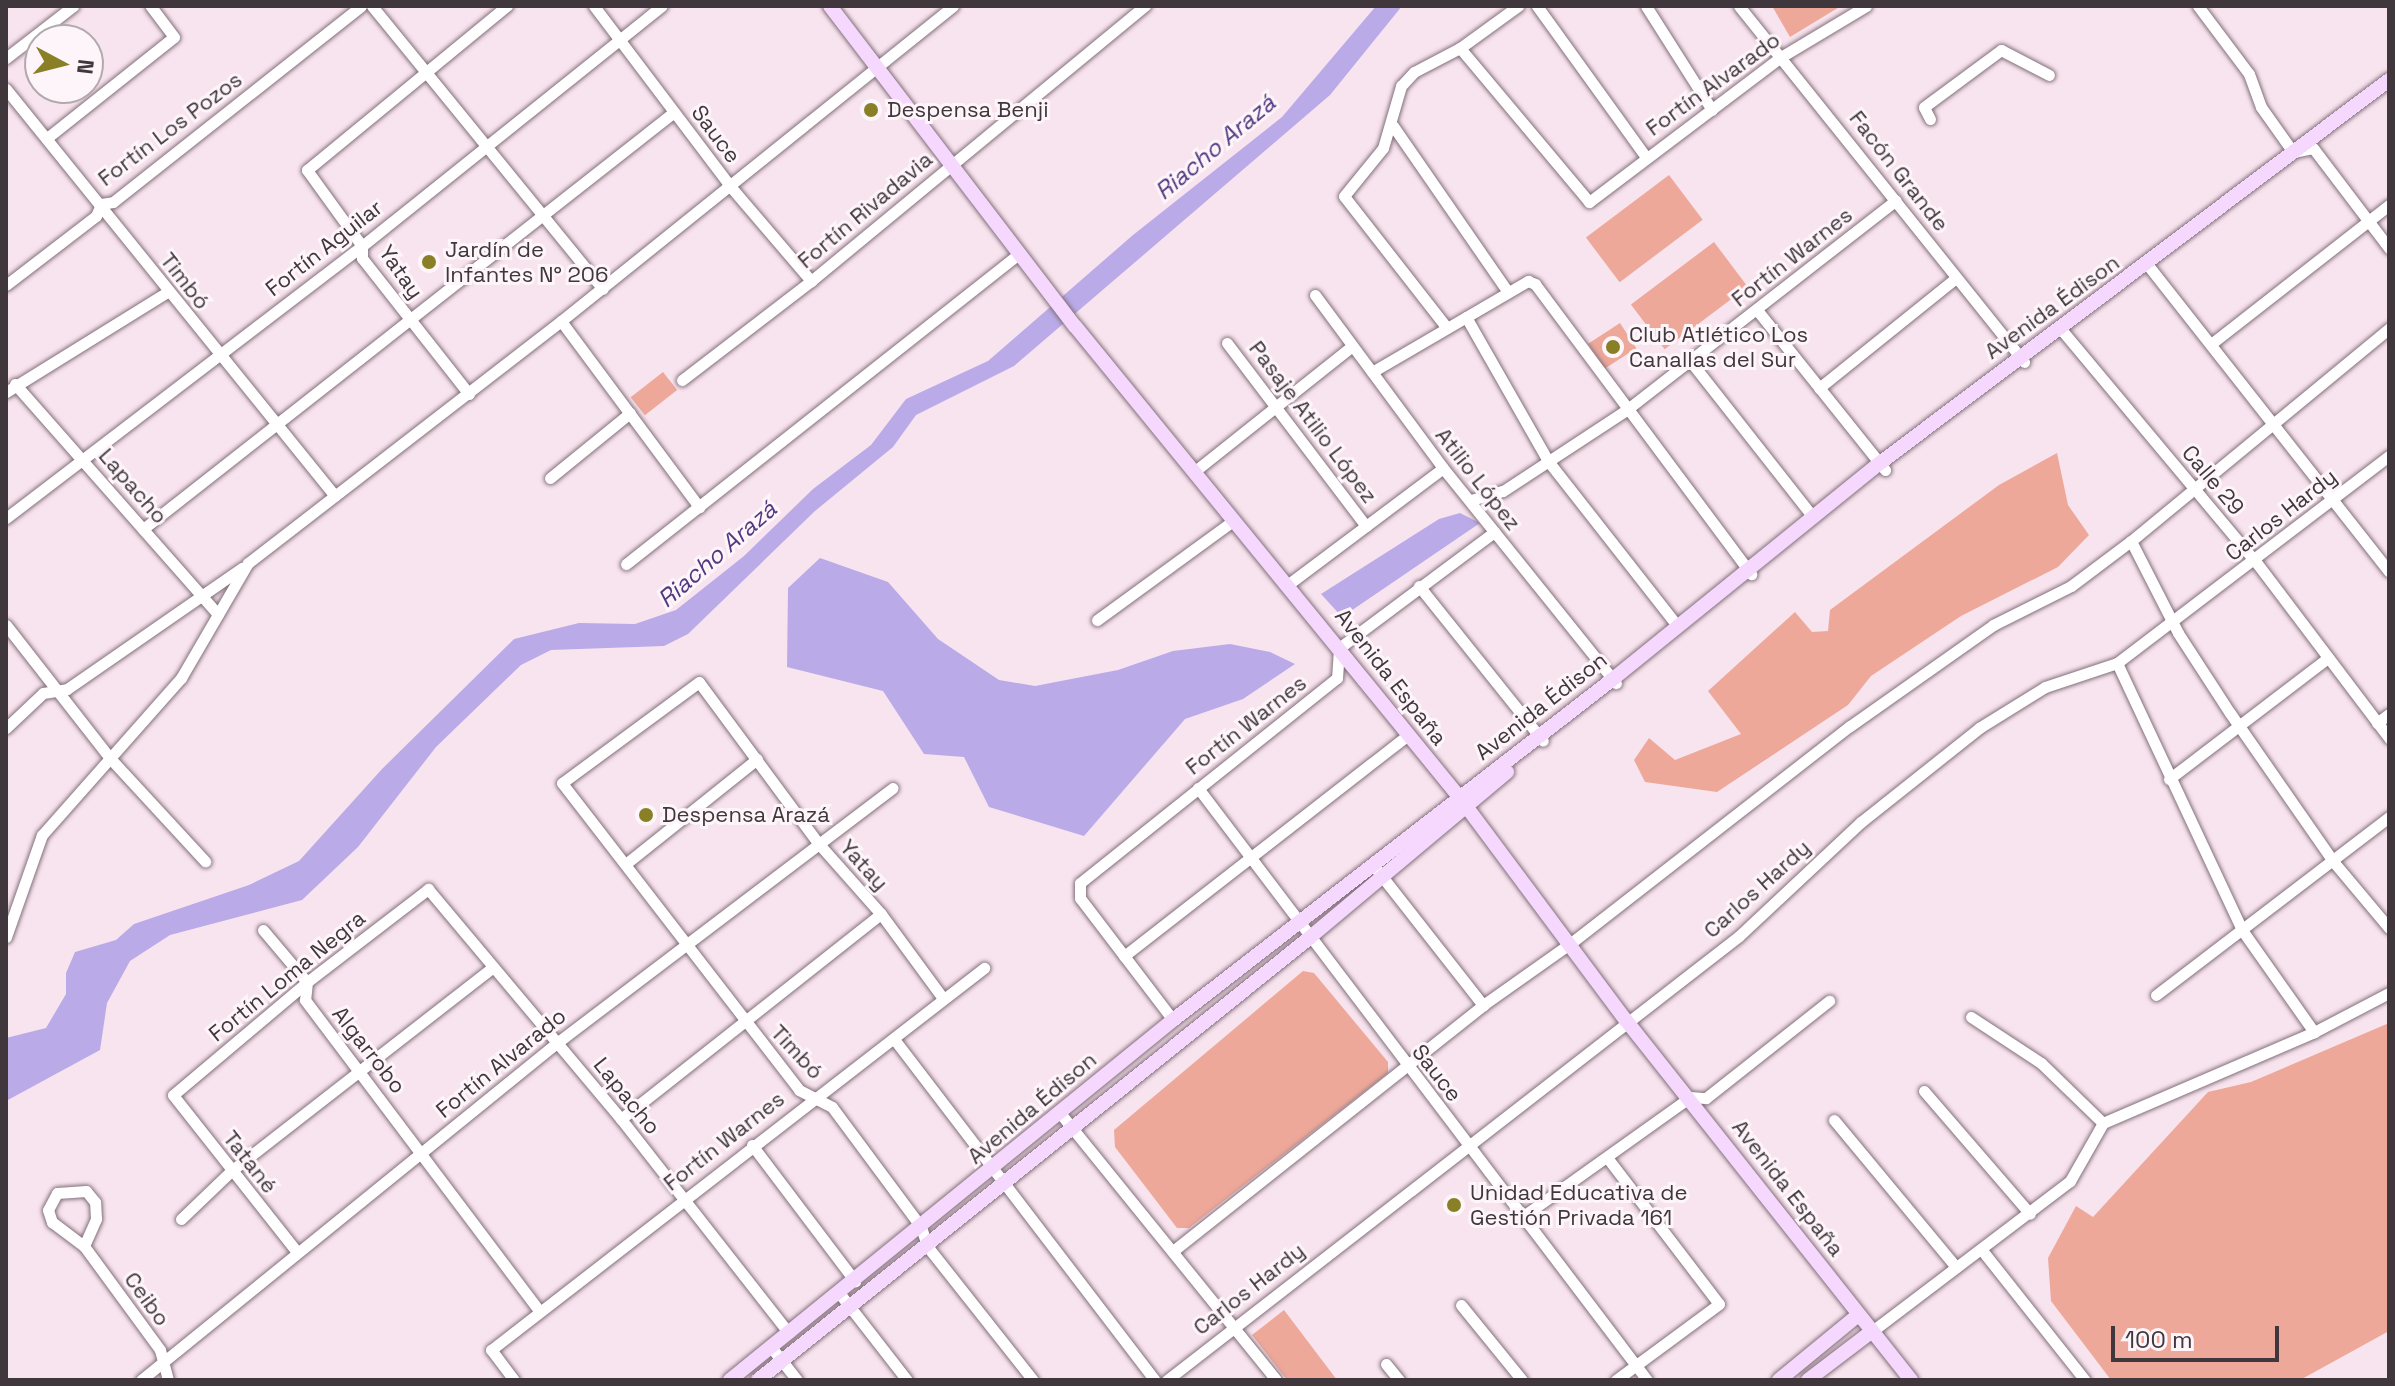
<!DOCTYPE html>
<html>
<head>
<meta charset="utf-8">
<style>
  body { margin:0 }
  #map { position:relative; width:2395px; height:1386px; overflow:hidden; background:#f8e4ef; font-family:"Space Grotesk",sans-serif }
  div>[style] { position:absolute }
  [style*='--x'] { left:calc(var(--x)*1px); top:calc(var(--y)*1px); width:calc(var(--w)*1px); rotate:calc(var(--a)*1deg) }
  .green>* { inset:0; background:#eda89a; transform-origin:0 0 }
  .water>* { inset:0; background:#baaae8 }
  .roads { filter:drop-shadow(0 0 2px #82707a) drop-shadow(0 0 2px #82707a) }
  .minor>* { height:11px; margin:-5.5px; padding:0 5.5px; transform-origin:5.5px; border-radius:5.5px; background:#fff }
  .major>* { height:14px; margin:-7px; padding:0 7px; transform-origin:7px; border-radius:7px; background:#f6d7fd }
  .dots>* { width:22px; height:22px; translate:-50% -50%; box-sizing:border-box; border:4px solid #fdf5f9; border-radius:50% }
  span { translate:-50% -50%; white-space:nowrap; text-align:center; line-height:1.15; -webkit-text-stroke:6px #fdf5f9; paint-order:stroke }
  .street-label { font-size:22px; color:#3f373b }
  .poi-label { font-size:22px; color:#3f373b }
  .left { translate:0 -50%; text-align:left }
  .water-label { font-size:24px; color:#513881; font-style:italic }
  .frame { position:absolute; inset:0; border:8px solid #3f373b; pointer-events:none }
  .north { position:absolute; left:24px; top:24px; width:80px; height:80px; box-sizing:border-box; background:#fdf5f9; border:2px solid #b1a9ad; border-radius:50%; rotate:97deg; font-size:22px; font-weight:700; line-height:32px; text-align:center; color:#3f373b }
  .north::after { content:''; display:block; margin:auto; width:28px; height:36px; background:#897f26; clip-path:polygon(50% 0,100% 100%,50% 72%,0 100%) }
  .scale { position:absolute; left:2111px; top:1326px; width:168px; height:36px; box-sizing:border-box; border:4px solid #3f373b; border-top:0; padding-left:10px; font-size:24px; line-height:28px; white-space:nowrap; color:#3f373b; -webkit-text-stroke:6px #fdf5f9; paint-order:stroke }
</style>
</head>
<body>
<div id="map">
  <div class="green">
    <div style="clip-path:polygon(1772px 6px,1841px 6px,1790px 37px)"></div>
    <div style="left:1669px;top:175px;width:56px;height:104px;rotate:53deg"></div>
    <div style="left:1714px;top:242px;width:56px;height:104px;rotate:53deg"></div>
    <div style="left:1620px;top:323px;width:30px;height:38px;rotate:57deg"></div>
    <div style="left:663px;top:372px;width:23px;height:41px;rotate:52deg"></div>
    <div style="clip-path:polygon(2057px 453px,2068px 505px,2089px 535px,2058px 567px,1961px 616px,1871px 676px,1848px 705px,1717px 792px,1645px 782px,1634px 760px,1649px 738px,1675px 760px,1741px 734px,1708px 691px,1795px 612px,1812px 632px,1828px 631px,1830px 610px,1999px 485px)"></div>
    <div style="clip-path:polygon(1303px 971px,1314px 973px,1388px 1062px,1388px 1073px,1189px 1228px,1177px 1228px,1115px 1147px,1114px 1130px)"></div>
    <div style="clip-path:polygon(2389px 1023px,2389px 1331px,2300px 1380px,2111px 1380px,2051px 1301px,2048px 1258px,2076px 1206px,2093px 1217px,2208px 1092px,2251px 1082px)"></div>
    <div style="clip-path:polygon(1284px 1310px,1337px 1380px,1287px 1380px,1252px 1335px)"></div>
  </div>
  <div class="water">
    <div style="clip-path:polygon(1376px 6px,1402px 6px,1330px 95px,1014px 366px,916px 415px,893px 447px,815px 511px,688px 634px,664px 646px,551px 650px,521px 665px,436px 747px,358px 847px,302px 900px,170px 935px,130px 961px,107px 1003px,100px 1050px,6px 1101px,6px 1038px,46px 1028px,66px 994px,66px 973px,75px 952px,116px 940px,134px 924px,249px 885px,299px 861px,382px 769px,514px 639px,579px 623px,635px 624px,676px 610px,744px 556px,813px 489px,871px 445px,906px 399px,988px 361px,1133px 235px,1282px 117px)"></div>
    <div style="clip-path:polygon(1460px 513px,1480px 523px,1342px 617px,1321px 594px,1439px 519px)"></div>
    <div style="clip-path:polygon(820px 558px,888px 582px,938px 639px,999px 680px,1035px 686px,1118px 670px,1173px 651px,1230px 644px,1270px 652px,1295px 664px,1243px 699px,1185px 719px,1084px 836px,989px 807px,964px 757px,924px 754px,883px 691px,787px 667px,788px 588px)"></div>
  </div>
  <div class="roads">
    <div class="minor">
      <div style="--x:372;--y:6;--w:365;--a:50.8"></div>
      <div style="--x:594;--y:6;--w:226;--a:52.9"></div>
      <div style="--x:730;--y:186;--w:125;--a:49.5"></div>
      <div style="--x:1537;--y:6;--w:186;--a:54.2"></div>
      <div style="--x:1646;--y:6;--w:123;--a:57.6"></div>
      <div style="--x:1739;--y:6;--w:456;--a:51.3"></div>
      <div style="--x:2198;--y:6;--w:85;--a:53.1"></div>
      <div style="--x:2249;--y:74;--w:35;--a:70"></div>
      <div style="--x:2261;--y:107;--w:55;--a:54.6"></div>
      <div style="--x:2293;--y:152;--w:20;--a:-11"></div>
      <div style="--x:2313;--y:148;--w:126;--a:52.8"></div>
      <div style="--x:1460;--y:48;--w:201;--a:50"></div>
      <div style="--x:1589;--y:202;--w:241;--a:-37.1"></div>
      <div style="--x:1781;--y:57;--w:99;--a:-31"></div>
      <div style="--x:6;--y:58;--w:85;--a:-37.8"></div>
      <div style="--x:6;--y:89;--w:523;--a:51.05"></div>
      <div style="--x:1930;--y:119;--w:13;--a:-117"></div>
      <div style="--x:1924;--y:107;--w:96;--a:-36.5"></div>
      <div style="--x:2001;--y:50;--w:54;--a:27.5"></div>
      <div style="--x:1393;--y:126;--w:202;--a:55.3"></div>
      <div style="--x:47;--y:138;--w:162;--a:-38.5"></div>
      <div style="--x:174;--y:37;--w:39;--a:-127"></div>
      <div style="--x:2147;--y:264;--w:391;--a:51.8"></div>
      <div style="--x:6;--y:285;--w:113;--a:-37.5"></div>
      <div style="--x:96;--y:216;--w:13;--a:-67"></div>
      <div style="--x:101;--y:204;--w:12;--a:-9"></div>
      <div style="--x:113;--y:202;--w:316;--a:-38.3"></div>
      <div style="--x:1315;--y:295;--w:215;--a:53.5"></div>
      <div style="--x:1443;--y:468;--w:276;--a:51.2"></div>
      <div style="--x:1757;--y:310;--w:205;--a:51.3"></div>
      <div style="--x:1466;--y:317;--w:166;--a:60.3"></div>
      <div style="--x:1548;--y:461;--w:207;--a:51.9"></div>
      <div style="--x:561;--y:321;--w:232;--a:53.4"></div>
      <div style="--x:1447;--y:328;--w:167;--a:-128"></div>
      <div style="--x:1344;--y:196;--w:62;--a:-50.9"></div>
      <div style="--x:1383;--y:148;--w:65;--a:-73.8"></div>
      <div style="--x:1401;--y:86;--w:19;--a:-47"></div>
      <div style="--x:1414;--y:72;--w:52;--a:-27.6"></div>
      <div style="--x:1460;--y:48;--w:72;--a:-35.9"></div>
      <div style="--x:2060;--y:328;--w:305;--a:50.1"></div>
      <div style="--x:2256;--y:562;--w:221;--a:52.9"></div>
      <div style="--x:1227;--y:343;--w:230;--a:52.8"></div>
      <div style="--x:2211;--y:344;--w:226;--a:-38"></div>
      <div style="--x:1691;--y:362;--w:197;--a:51.8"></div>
      <div style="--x:1372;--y:372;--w:181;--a:-30.3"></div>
      <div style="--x:1528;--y:281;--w:8;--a:23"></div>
      <div style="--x:1535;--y:284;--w:362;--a:53.3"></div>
      <div style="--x:682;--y:380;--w:163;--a:-37.5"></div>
      <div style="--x:811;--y:281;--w:433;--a:-39.5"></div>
      <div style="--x:15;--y:384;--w:307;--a:48.6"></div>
      <div style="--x:1819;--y:388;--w:176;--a:-38.8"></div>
      <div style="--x:6;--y:392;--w:190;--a:-31.8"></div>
      <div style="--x:469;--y:394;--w:173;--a:-128.2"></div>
      <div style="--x:362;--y:258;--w:12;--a:-90"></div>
      <div style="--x:362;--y:246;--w:94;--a:-125.9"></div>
      <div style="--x:307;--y:170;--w:259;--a:-39.4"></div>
      <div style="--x:1195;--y:471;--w:199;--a:-38.5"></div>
      <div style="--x:550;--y:478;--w:103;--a:-39.1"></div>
      <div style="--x:1471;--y:500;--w:33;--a:-16"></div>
      <div style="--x:1503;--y:491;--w:146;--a:-33.3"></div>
      <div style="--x:1625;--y:411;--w:343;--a:-37.9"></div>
      <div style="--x:6;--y:518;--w:448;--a:-37.4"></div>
      <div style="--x:362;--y:246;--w:384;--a:-38.7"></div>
      <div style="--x:143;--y:529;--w:675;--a:-38.14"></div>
      <div style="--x:2131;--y:541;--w:103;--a:62.9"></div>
      <div style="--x:2178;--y:633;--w:95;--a:57"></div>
      <div style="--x:2230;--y:713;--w:179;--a:55.2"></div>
      <div style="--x:2332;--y:860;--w:89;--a:50"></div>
      <div style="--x:626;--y:564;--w:500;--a:-38.3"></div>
      <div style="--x:1286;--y:586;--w:196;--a:-36.9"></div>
      <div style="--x:1419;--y:586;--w:198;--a:51.3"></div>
      <div style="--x:1097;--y:620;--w:170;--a:-36.1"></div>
      <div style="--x:6;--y:625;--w:167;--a:52"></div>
      <div style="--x:109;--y:757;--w:142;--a:47.3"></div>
      <div style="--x:2117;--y:663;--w:295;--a:64.9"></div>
      <div style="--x:2242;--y:930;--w:125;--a:54.8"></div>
      <div style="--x:2377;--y:723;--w:15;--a:-37"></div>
      <div style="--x:6;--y:728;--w:51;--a:-43.4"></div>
      <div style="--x:43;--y:693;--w:24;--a:-9"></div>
      <div style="--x:67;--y:689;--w:213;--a:-34.7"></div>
      <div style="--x:2169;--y:779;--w:200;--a:-37.3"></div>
      <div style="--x:1198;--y:788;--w:743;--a:52.82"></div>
      <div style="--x:628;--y:862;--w:165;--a:-38.6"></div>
      <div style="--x:1377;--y:870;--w:172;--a:51.9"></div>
      <div style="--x:263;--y:930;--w:68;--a:49.8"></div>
      <div style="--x:307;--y:982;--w:18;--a:96"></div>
      <div style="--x:305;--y:1000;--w:387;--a:53"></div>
      <div style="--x:6;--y:937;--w:108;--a:-70.6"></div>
      <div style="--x:42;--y:835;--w:210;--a:-48.5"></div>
      <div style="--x:181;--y:678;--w:133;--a:-59.8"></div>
      <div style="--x:248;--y:563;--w:396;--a:-37.7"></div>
      <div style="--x:561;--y:321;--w:503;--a:-38.78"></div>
      <div style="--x:1124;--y:956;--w:358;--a:-37.9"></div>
      <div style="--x:2156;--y:995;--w:293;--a:-37.4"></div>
      <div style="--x:942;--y:997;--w:103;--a:-126.3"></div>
      <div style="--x:881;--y:914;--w:95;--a:-131.6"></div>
      <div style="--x:818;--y:843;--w:200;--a:-126.5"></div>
      <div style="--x:699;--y:682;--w:170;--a:143.6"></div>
      <div style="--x:562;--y:783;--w:388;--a:52.3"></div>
      <div style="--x:799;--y:1090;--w:37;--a:27"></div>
      <div style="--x:832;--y:1107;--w:149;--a:53.4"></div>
      <div style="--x:921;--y:1227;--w:20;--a:72"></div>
      <div style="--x:927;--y:1246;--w:171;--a:51.7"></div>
      <div style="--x:1971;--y:1017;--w:84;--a:33.3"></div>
      <div style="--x:2041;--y:1063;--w:86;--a:44.1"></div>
      <div style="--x:1173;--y:1020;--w:153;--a:-127.3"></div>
      <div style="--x:1080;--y:898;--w:15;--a:-90"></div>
      <div style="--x:1080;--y:883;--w:329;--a:-38.6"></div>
      <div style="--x:1337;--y:678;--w:30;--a:-86"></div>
      <div style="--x:1339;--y:648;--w:194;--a:-36.8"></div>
      <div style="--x:894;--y:1039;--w:429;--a:52.6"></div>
      <div style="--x:1924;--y:1091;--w:162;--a:49.2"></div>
      <div style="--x:1060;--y:1113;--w:343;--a:51"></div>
      <div style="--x:621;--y:1119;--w:331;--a:-38.3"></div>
      <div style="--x:1834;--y:1120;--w:191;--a:50.3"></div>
      <div style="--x:752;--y:1145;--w:171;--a:52.9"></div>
      <div style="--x:1609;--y:1160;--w:181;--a:52.6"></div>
      <div style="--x:1719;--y:1304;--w:128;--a:143.6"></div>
      <div style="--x:1522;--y:1217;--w:206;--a:-35.5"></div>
      <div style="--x:1690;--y:1097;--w:16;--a:4"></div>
      <div style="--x:1706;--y:1098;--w:157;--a:-38.3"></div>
      <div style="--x:181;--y:1219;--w:69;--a:-43.8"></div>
      <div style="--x:231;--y:1171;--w:331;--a:-37.9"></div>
      <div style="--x:84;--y:1246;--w:30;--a:-66"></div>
      <div style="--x:96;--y:1219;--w:17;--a:-93"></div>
      <div style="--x:95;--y:1202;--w:14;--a:-129"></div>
      <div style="--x:86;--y:1191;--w:29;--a:176"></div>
      <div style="--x:57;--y:1193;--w:19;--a:118"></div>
      <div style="--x:48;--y:1210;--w:13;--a:72"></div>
      <div style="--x:52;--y:1222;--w:40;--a:37"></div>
      <div style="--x:84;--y:1246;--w:129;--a:53.8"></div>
      <div style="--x:160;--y:1350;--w:31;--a:75"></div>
      <div style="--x:1981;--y:1249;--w:167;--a:51.6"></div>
      <div style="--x:1173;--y:1251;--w:396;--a:-38.4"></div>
      <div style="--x:1483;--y:1005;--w:108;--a:-35.2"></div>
      <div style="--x:1571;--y:943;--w:353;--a:-37.9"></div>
      <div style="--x:1850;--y:726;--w:175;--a:-35.2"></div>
      <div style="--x:1993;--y:625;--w:87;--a:-26.6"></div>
      <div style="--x:2071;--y:586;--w:75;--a:-36.9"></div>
      <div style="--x:2131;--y:541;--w:335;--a:-39.5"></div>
      <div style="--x:297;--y:1252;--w:200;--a:-128.3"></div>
      <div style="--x:173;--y:1095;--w:175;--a:-40.1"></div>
      <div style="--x:307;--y:982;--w:153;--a:-37.5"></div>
      <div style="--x:428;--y:889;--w:300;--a:50"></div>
      <div style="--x:621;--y:1119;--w:272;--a:51.9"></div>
      <div style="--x:840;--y:1294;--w:109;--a:52.1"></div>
      <div style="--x:1461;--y:1305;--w:97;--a:50.9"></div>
      <div style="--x:1871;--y:1332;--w:250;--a:-37.2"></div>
      <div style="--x:2070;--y:1181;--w:67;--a:-60.4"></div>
      <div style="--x:2103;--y:1123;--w:230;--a:-23.3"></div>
      <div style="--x:2314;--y:1032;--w:85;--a:-27.5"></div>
      <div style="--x:771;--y:1347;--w:42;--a:51.8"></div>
      <div style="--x:1386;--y:1364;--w:21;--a:51"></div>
      <div style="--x:141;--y:1380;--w:537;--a:-39.03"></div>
      <div style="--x:558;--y:1042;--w:420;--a:-37.2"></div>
      <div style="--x:514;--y:1380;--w:38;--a:-127"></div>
      <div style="--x:491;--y:1350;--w:624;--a:-37.77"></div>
      <div style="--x:1167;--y:1380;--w:724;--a:-37.82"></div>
      <div style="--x:1739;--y:936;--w:167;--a:-43.1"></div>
      <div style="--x:1861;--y:822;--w:151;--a:-38.5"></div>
      <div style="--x:1979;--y:728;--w:78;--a:-31.8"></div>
      <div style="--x:2045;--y:687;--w:76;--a:-18.4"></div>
      <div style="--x:2117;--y:663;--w:342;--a:-37.3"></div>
    </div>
    <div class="major">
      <div style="--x:830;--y:6;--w:403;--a:52.6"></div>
      <div style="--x:1075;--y:326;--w:609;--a:50.8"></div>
      <div style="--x:1460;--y:798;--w:276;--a:53.3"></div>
      <div style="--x:1625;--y:1019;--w:461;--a:51.6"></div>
      <div style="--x:730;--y:1380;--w:571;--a:-39.1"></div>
      <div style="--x:1173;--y:1020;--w:557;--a:-37.78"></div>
      <div style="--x:1613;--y:679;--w:343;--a:-39"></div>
      <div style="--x:1880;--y:463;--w:637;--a:-36.96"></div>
      <div style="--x:758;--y:1380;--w:705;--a:-38.72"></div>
      <div style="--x:1308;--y:939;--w:260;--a:-40"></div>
      <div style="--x:1779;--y:1380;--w:102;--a:-39.4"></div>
      <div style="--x:1808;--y:1380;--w:79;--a:-37.3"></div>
    </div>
  </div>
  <div class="dots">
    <div style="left:871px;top:110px;background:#897f26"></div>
    <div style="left:429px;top:262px;background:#897f26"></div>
    <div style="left:1613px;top:347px;background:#897f26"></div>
    <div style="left:646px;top:815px;background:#897f26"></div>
    <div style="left:1454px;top:1205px;background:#897f26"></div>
  </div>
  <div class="street-label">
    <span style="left:1713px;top:84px;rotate:-36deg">Fortín Alvarado</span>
    <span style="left:170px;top:129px;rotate:-37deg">Fortín Los Pozos</span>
    <span style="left:716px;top:134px;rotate:53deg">Sauce</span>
    <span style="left:1899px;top:171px;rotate:52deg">Facón Grande</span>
    <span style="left:865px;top:210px;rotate:-40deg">Fortín Rivadavia</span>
    <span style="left:324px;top:248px;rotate:-38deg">Fortín Aguilar</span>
    <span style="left:1792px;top:257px;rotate:-38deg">Fortín Warnes</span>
    <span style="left:401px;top:272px;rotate:55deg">Yatay</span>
    <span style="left:185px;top:281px;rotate:52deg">Timbó</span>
    <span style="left:2052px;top:307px;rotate:-36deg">Avenida Édison</span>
    <span style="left:1313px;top:422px;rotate:53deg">Pasaje Atilio López</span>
    <span style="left:1478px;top:479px;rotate:52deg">Atilio López</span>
    <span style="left:2213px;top:480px;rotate:50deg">Calle 29</span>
    <span style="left:133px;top:486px;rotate:49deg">Lapacho</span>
    <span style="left:2281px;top:515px;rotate:-38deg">Carlos Hardy</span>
    <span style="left:1391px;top:677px;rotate:52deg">Avenida España</span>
    <span style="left:1541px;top:706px;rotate:-38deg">Avenida Édison</span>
    <span style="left:1246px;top:725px;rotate:-38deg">Fortín Warnes</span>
    <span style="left:864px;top:865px;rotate:48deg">Yatay</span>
    <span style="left:1757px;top:889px;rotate:-42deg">Carlos Hardy</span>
    <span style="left:287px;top:976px;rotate:-39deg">Fortín Loma Negra</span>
    <span style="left:369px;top:1050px;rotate:52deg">Algarrobo</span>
    <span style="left:797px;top:1052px;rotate:47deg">Timbó</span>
    <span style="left:501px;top:1063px;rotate:-39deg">Fortín Alvarado</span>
    <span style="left:1437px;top:1073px;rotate:52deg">Sauce</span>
    <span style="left:627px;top:1096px;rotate:51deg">Lapacho</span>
    <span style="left:1032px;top:1108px;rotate:-40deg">Avenida Édison</span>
    <span style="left:724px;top:1141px;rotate:-38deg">Fortín Warnes</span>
    <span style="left:250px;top:1162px;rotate:52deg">Tatané</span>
    <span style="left:1788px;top:1188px;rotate:52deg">Avenida España</span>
    <span style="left:1249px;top:1289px;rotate:-38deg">Carlos Hardy</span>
    <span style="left:147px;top:1299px;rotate:54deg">Ceibo</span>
  </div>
  <div class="poi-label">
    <span class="left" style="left:887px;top:110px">Despensa Benji</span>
    <span class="left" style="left:445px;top:262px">Jardín de<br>Infantes N° 206</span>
    <span class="left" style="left:1629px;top:347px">Club Atlético Los<br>Canallas del Sur</span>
    <span class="left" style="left:662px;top:815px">Despensa Arazá</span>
    <span class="left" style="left:1470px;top:1205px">Unidad Educativa de<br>Gestión Privada 161</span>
  </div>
  <div class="water-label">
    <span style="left:1215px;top:147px;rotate:-40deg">Riacho Arazá</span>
    <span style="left:717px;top:554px;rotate:-41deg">Riacho Arazá</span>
  </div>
  <div class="frame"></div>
  <div class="north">N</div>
  <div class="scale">100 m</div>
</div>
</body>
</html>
